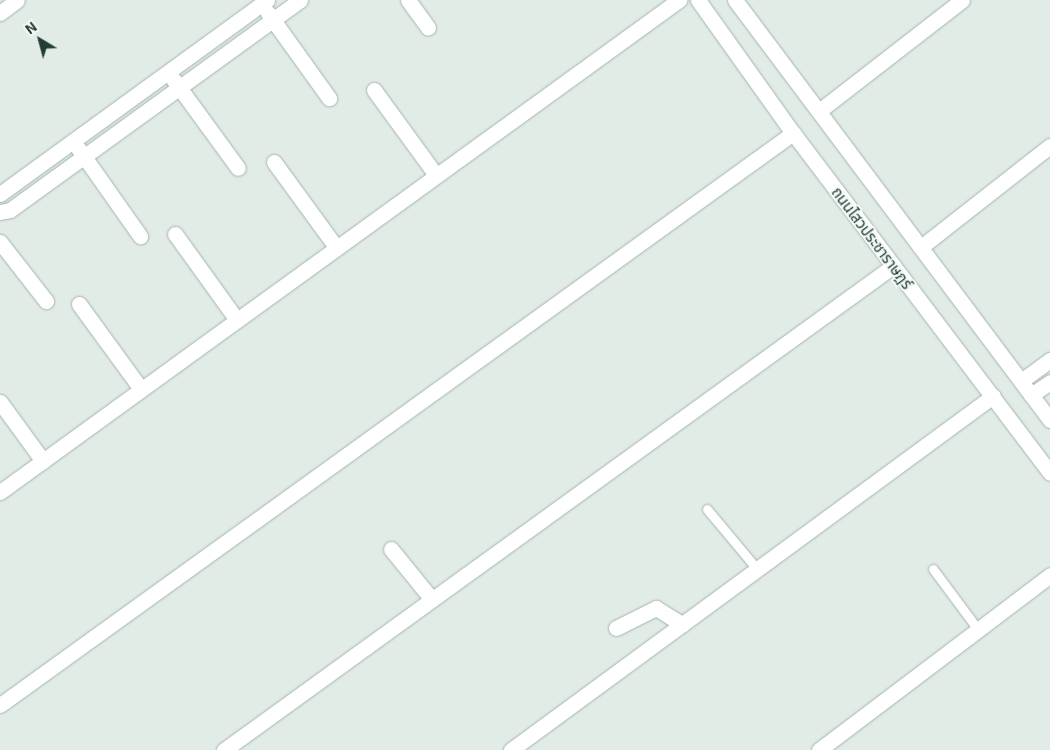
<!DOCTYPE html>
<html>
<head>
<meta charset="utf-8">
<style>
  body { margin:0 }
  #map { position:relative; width:1050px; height:750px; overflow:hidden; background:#e2ece7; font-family:"Exo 2","Noto Sans Thai",sans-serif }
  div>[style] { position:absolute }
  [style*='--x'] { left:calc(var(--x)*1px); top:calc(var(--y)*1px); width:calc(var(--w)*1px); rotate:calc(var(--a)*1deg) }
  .roads { filter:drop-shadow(0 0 1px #a5b4ae) drop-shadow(0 0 1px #a5b4ae) }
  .lane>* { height:9px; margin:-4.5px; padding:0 4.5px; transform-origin:4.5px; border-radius:4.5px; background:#fff }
  .street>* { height:15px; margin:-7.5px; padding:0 7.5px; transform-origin:7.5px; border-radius:7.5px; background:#fff }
  .secondary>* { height:15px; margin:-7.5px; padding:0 7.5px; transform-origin:7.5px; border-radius:7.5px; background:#fff }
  span { translate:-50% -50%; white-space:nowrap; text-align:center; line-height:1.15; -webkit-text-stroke:4px #f3f9f5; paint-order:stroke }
  .street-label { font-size:15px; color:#223d35 }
  .north { position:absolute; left:15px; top:15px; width:50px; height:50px; -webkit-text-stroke:4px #f3f9f5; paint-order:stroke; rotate:323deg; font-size:14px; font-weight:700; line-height:20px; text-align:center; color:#223d35 }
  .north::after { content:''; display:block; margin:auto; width:18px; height:22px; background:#223d35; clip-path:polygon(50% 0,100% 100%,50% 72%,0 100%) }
</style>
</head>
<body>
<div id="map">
  <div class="roads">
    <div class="lane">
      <div style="--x:707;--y:509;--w:78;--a:50.2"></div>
      <div style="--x:933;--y:569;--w:74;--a:53.3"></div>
    </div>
    <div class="street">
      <div style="--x:408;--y:0;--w:34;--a:54"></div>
      <div style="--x:0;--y:13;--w:21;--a:-37"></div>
      <div style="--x:268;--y:13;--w:105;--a:54.3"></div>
      <div style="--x:173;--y:79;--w:110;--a:53.9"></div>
      <div style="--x:374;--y:90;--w:105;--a:53.9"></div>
      <div style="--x:819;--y:111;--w:181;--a:-37.8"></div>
      <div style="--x:78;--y:148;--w:108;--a:54.8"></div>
      <div style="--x:274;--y:162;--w:105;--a:53.9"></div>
      <div style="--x:0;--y:194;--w:330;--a:-36"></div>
      <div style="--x:0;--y:212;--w:10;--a:-11"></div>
      <div style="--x:10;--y:210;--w:358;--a:-35.9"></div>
      <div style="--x:175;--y:234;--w:106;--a:54.2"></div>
      <div style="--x:0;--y:242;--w:75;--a:52.1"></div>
      <div style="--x:921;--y:247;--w:164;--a:-38.1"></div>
      <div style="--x:79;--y:304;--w:105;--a:53.9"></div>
      <div style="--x:1021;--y:381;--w:36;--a:-36"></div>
      <div style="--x:1031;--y:395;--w:23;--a:-34"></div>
      <div style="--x:0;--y:402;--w:73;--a:53.9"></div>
      <div style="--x:0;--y:492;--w:839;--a:-35.93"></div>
      <div style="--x:391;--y:549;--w:62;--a:50.9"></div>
      <div style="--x:616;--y:628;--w:45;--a:-26.6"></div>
      <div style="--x:656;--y:608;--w:31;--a:32"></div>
      <div style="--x:0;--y:705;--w:978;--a:-35.8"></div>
      <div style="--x:224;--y:750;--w:826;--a:-35.88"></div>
      <div style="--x:511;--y:750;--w:598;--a:-36.3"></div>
      <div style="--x:819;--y:750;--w:290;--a:-37.1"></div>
    </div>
    <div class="secondary">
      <div style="--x:698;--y:0;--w:163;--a:54.5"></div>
      <div style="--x:793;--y:133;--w:426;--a:52.9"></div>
      <div style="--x:735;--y:0;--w:525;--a:53.13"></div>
    </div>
  </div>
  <div class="street-label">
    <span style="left:872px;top:238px;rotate:53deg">ถนนไสวประชาราษฎร์</span>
  </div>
  <div class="north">N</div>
</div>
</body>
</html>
